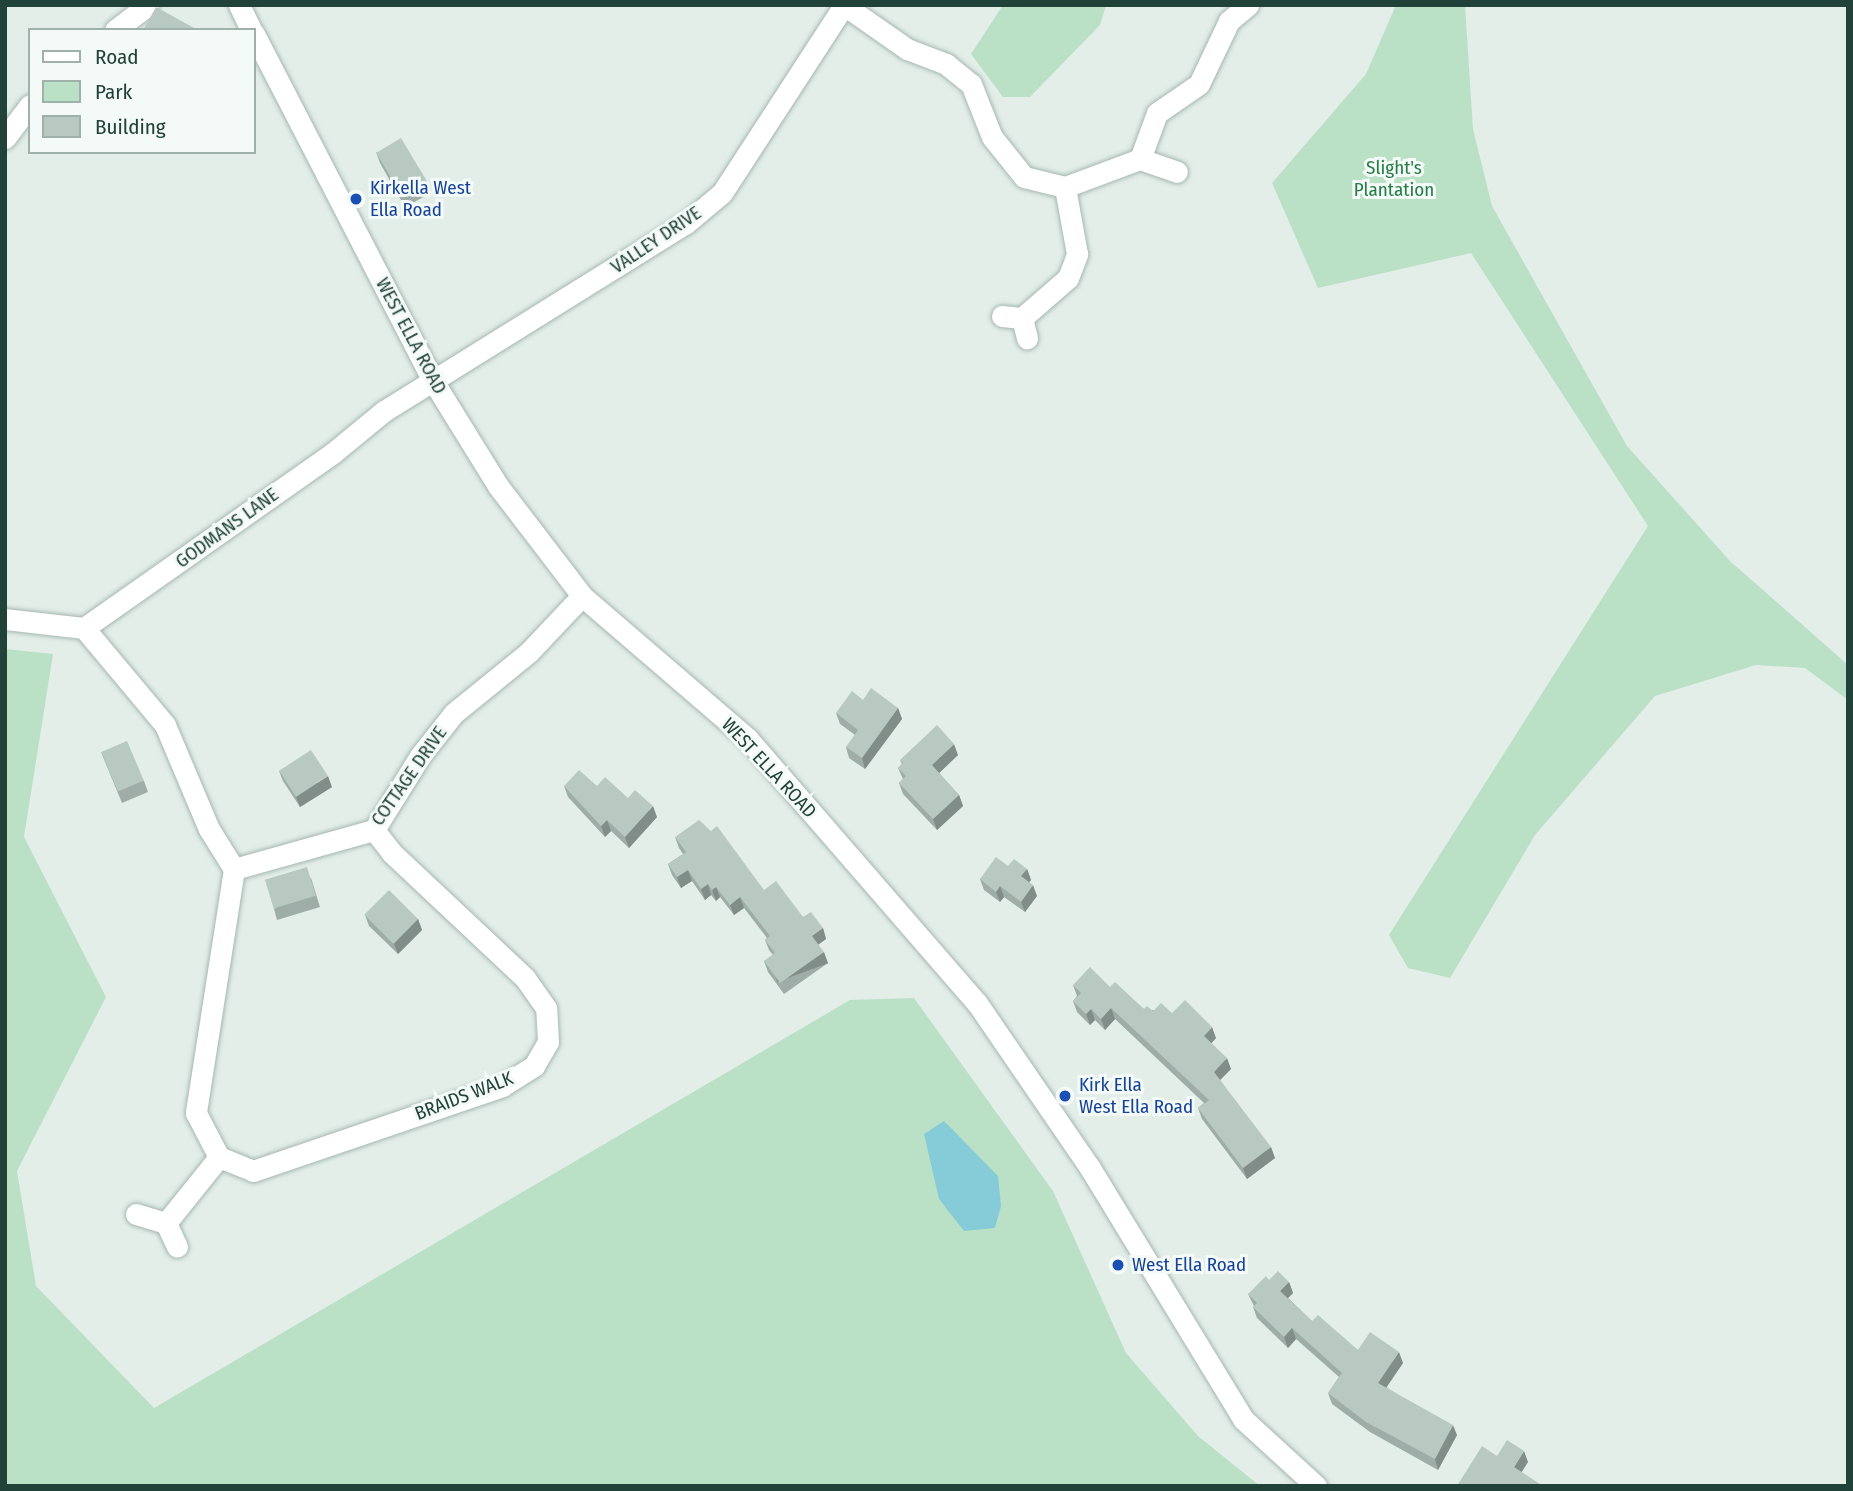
<!DOCTYPE html>
<html>
<head>
<meta charset="utf-8">
<style>
  body { margin:0 }
  #map { position:relative; width:1853px; height:1491px; overflow:hidden; background:#e3eee9; font-family:"Fira Sans Condensed",sans-serif }
  div>[style] { position:absolute }
  [style*='--x'] { left:calc(var(--x)*1px); top:calc(var(--y)*1px); width:calc(var(--w)*1px); rotate:calc(var(--a)*1deg) }
  .green>* { inset:0; background:#bae1c5 }
  .water>* { inset:0; background:#86cbd8 }
  .roads { filter:drop-shadow(0 0 2px #a5b7b1) drop-shadow(0 0 2px #a5b7b1) }
  .minor>* { height:21px; margin:-10.5px; padding:0 10.5px; transform-origin:10.5px; border-radius:10.5px; background:#fff }
  .wall>* { inset:0; background:#9eada7 }
  .shaded-wall>* { inset:0; background:#818d88; transform-origin:0 0 }
  .building>* { inset:0; background:#b8c9c2; transform-origin:0 0 }
  .dots>* { width:19px; height:19px; translate:-50% -50%; box-sizing:border-box; border:4px solid #f4faf7; border-radius:50% }
  span { translate:-50% -50%; white-space:nowrap; text-align:center; line-height:1.15; -webkit-text-stroke:6px #f4faf7; paint-order:stroke }
  .park-label { font-size:19px; color:#277c48 }
  .transit-label { font-size:19px; color:#164399 }
  .left { translate:0 -50%; text-align:left }
  .street-label { font-size:19px; color:#214239 }
  .frame { position:absolute; inset:0; border:7px solid #214239; pointer-events:none }
  .legend { position:absolute; left:28px; top:28px; width:228px; height:126px; box-sizing:border-box; background:#f4faf7; border:2px solid #a0b0ab; margin:0; padding:9px 12px; list-style:none; font-size:21px; color:#214239 }
  .legend li { display:flex; align-items:center; gap:14px; height:35px }
  .legend b { width:35px; border:2px solid #a0b0ab }
</style>
</head>
<body>
<div id="map">
  <div class="green">
    <div style="clip-path:polygon(1003px 5px,1106px 5px,1100px 25px,1030px 97px,1003px 97px,971px 54px)"></div>
    <div style="clip-path:polygon(1396px 5px,1465px 5px,1473px 129px,1492px 206px,1627px 446px,1730px 561px,1848px 665px,1848px 700px,1805px 668px,1756px 665px,1655px 696px,1535px 835px,1450px 978px,1408px 968px,1389px 935px,1648px 526px,1471px 253px,1318px 288px,1272px 183px,1366px 74px)"></div>
    <div style="clip-path:polygon(5px 649px,53px 654px,24px 837px,106px 997px,17px 1171px,36px 1286px,154px 1408px,850px 1000px,914px 998px,1053px 1191px,1126px 1353px,1198px 1436px,1260px 1486px,5px 1486px)"></div>
  </div>
  <div class="water">
    <div style="clip-path:polygon(944px 1121px,998px 1176px,1001px 1206px,995px 1228px,964px 1231px,939px 1199px,924px 1134px)"></div>
  </div>
  <div class="roads">
    <div class="minor">
      <div style="--x:239;--y:5;--w:28;--a:64"></div>
      <div style="--x:844;--y:5;--w:77;--a:34.9"></div>
      <div style="--x:907;--y:49;--w:42;--a:21"></div>
      <div style="--x:946;--y:64;--w:32;--a:39"></div>
      <div style="--x:971;--y:84;--w:57;--a:68.4"></div>
      <div style="--x:992;--y:137;--w:51;--a:51.3"></div>
      <div style="--x:1024;--y:177;--w:42;--a:13.7"></div>
      <div style="--x:1065;--y:187;--w:80;--a:-20.5"></div>
      <div style="--x:1140;--y:159;--w:39;--a:19"></div>
      <div style="--x:115;--y:30;--w:41;--a:-37.1"></div>
      <div style="--x:254;--y:34;--w:390;--a:62.7"></div>
      <div style="--x:433;--y:381;--w:123;--a:58.2"></div>
      <div style="--x:498;--y:486;--w:138;--a:52.6"></div>
      <div style="--x:582;--y:596;--w:219;--a:40.7"></div>
      <div style="--x:748;--y:739;--w:349;--a:49.1"></div>
      <div style="--x:977;--y:1003;--w:200;--a:55.6"></div>
      <div style="--x:1090;--y:1168;--w:294;--a:58.6"></div>
      <div style="--x:1243;--y:1419;--w:99;--a:42.5"></div>
      <div style="--x:5;--y:138;--w:41;--a:-52.9"></div>
      <div style="--x:1140;--y:159;--w:49;--a:-69.7"></div>
      <div style="--x:1157;--y:113;--w:51;--a:-34.6"></div>
      <div style="--x:1199;--y:84;--w:70;--a:-64.5"></div>
      <div style="--x:1229;--y:21;--w:25;--a:-40"></div>
      <div style="--x:1002;--y:316;--w:20;--a:6"></div>
      <div style="--x:1022;--y:318;--w:21;--a:76"></div>
      <div style="--x:1022;--y:318;--w:61;--a:-41"></div>
      <div style="--x:1068;--y:278;--w:26;--a:-69"></div>
      <div style="--x:1077;--y:254;--w:68;--a:-100.2"></div>
      <div style="--x:5;--y:619;--w:80;--a:6.5"></div>
      <div style="--x:84;--y:628;--w:304;--a:-35.1"></div>
      <div style="--x:333;--y:453;--w:66;--a:-39.5"></div>
      <div style="--x:384;--y:411;--w:354;--a:-31.9"></div>
      <div style="--x:685;--y:224;--w:48;--a:-40"></div>
      <div style="--x:722;--y:193;--w:224;--a:-57"></div>
      <div style="--x:84;--y:628;--w:126;--a:50.1"></div>
      <div style="--x:165;--y:725;--w:113;--a:67.1"></div>
      <div style="--x:209;--y:829;--w:47;--a:58"></div>
      <div style="--x:234;--y:869;--w:247;--a:98.9"></div>
      <div style="--x:196;--y:1113;--w:50;--a:62.4"></div>
      <div style="--x:219;--y:1157;--w:85;--a:128.8"></div>
      <div style="--x:234;--y:869;--w:145;--a:-15.6"></div>
      <div style="--x:374;--y:830;--w:87;--a:-58.1"></div>
      <div style="--x:420;--y:756;--w:55;--a:-51.7"></div>
      <div style="--x:454;--y:713;--w:97;--a:-39.1"></div>
      <div style="--x:529;--y:652;--w:77;--a:-46.6"></div>
      <div style="--x:219;--y:1157;--w:37;--a:22"></div>
      <div style="--x:253;--y:1171;--w:263;--a:-18.8"></div>
      <div style="--x:502;--y:1086;--w:38;--a:-32"></div>
      <div style="--x:534;--y:1066;--w:28;--a:-60"></div>
      <div style="--x:548;--y:1042;--w:34;--a:-93"></div>
      <div style="--x:546;--y:1008;--w:37;--a:-125"></div>
      <div style="--x:525;--y:978;--w:183;--a:-136.8"></div>
      <div style="--x:392;--y:853;--w:29;--a:-128"></div>
      <div style="--x:136;--y:1214;--w:31;--a:17"></div>
      <div style="--x:166;--y:1223;--w:26;--a:65"></div>
    </div>
  </div>
  <div class="wall">
    <div style="clip-path:polygon(376px 152px,427px 182px,431px 193px,405px 207px,380px 163px)"></div>
    <div style="clip-path:polygon(863px 700px,898px 708px,902px 719px,865px 769px,849px 758px,846px 747px,855px 735px,840px 724px,836px 713px)"></div>
    <div style="clip-path:polygon(101px 752px,144px 781px,148px 792px,122px 803px)"></div>
    <div style="clip-path:polygon(958px 755px,939px 773px,959px 795px,963px 806px,937px 830px,903px 794px,899px 783px,903px 779px,898px 768px,902px 764px,900px 760px)"></div>
    <div style="clip-path:polygon(279px 771px,332px 787px,300px 807px,283px 781px)"></div>
    <div style="clip-path:polygon(564px 786px,597px 786px,628px 798px,657px 817px,629px 848px,611px 831px,605px 837px,568px 797px)"></div>
    <div style="clip-path:polygon(675px 837px,764px 890px,803px 917px,823px 928px,826px 939px,818px 945px,828px 963px,784px 994px,768px 972px,764px 961px,773px 955px,769px 950px,765px 940px,767px 938px,744px 908px,734px 915px,720px 897px,716px 901px,711px 895px,705px 900px,692px 881px,681px 888px,672px 875px,668px 864px,683px 854px,679px 848px)"></div>
    <div style="clip-path:polygon(1008px 866px,1027px 869px,1031px 880px,1029px 882px,1037px 896px,1025px 912px,1004px 897px,1000px 902px,984px 890px,980px 879px)"></div>
    <div style="clip-path:polygon(311px 878px,320px 907px,277px 920px,274px 909px)"></div>
    <div style="clip-path:polygon(365px 915px,418px 919px,422px 930px,398px 954px,369px 926px)"></div>
    <div style="clip-path:polygon(1073px 985px,1110px 987px,1144px 1009px,1172px 1013px,1216px 1038px,1211px 1043px,1231px 1069px,1220px 1080px,1275px 1158px,1247px 1179px,1202px 1119px,1198px 1108px,1204px 1103px,1115px 1019px,1105px 1030px,1095px 1020px,1090px 1025px,1077px 1012px,1073px 1001px,1077px 996px)"></div>
    <div style="clip-path:polygon(1269px 1280px,1289px 1282px,1293px 1293px,1288px 1298px,1312px 1321px,1358px 1350px,1403px 1363px,1386px 1387px,1457px 1435px,1438px 1470px,1370px 1432px,1332px 1404px,1328px 1393px,1339px 1377px,1296px 1339px,1288px 1348px,1257px 1318px,1253px 1307px,1254px 1306px,1248px 1294px)"></div>
  </div>
  <div class="shaded-wall">
    <div style="clip-path:polygon(898px 708px,902px 719px,865px 769px,862px 758px)"></div>
    <div style="clip-path:polygon(954px 744px,958px 755px,936px 776px,932px 765px)"></div>
    <div style="clip-path:polygon(328px 776px,332px 787px,300px 807px,296px 797px)"></div>
    <div style="clip-path:polygon(959px 795px,963px 806px,937px 830px,933px 819px)"></div>
    <div style="clip-path:polygon(653px 806px,657px 817px,629px 848px,625px 837px)"></div>
    <div style="clip-path:polygon(607px 820px,611px 831px,605px 837px,601px 826px)"></div>
    <div style="clip-path:polygon(1027px 869px,1031px 880px,1025px 887px,1021px 876px)"></div>
    <div style="clip-path:polygon(688px 870px,692px 881px,681px 888px,677px 877px)"></div>
    <div style="clip-path:polygon(708px 884px,711px 895px,705px 900px,701px 889px)"></div>
    <div style="clip-path:polygon(1033px 885px,1037px 896px,1025px 912px,1021px 902px)"></div>
    <div style="clip-path:polygon(1000px 886px,1004px 897px,1000px 902px,996px 892px)"></div>
    <div style="clip-path:polygon(716px 887px,720px 897px,716px 901px,712px 890px)"></div>
    <div style="clip-path:polygon(740px 897px,744px 908px,734px 915px,730px 905px)"></div>
    <div style="clip-path:polygon(418px 919px,422px 930px,398px 954px,394px 944px)"></div>
    <div style="clip-path:polygon(823px 928px,826px 939px,816px 946px,812px 936px)"></div>
    <div style="left:824px;top:952px;width:12px;height:54px;rotate:70deg"></div>
    <div style="clip-path:polygon(1111px 1008px,1115px 1019px,1105px 1030px,1101px 1019px)"></div>
    <div style="clip-path:polygon(1091px 1009px,1095px 1020px,1090px 1025px,1086px 1014px)"></div>
    <div style="clip-path:polygon(1212px 1027px,1216px 1038px,1208px 1047px,1204px 1036px)"></div>
    <div style="clip-path:polygon(1227px 1058px,1231px 1069px,1218px 1082px,1214px 1072px)"></div>
    <div style="clip-path:polygon(1271px 1147px,1275px 1158px,1247px 1179px,1243px 1168px)"></div>
    <div style="clip-path:polygon(1289px 1282px,1293px 1293px,1284px 1302px,1280px 1291px)"></div>
    <div style="clip-path:polygon(1292px 1328px,1296px 1339px,1288px 1348px,1284px 1337px)"></div>
    <div style="clip-path:polygon(1399px 1352px,1403px 1363px,1382px 1394px,1378px 1383px)"></div>
    <div style="clip-path:polygon(1453px 1425px,1457px 1435px,1438px 1470px,1435px 1459px)"></div>
    <div style="clip-path:polygon(1524px 1451px,1528px 1462px,1518px 1478px,1514px 1467px)"></div>
  </div>
  <div class="building">
    <div style="clip-path:polygon(156px 7px,196px 29px,196px 30px,143px 30px)"></div>
    <div style="left:401px;top:138px;width:51px;height:29px;rotate:59deg"></div>
    <div style="clip-path:polygon(871px 688px,898px 708px,862px 758px,846px 747px,858px 730px,836px 713px,852px 691px,863px 700px)"></div>
    <div style="clip-path:polygon(937px 725px,954px 744px,932px 765px,959px 795px,933px 819px,899px 783px,906px 776px,898px 768px,903px 763px,900px 760px)"></div>
    <div style="left:127px;top:741px;width:43px;height:28px;rotate:67deg"></div>
    <div style="left:311px;top:750px;width:31px;height:38px;rotate:57deg"></div>
    <div style="clip-path:polygon(579px 770px,597px 786px,605px 777px,628px 798px,635px 790px,653px 806px,625px 837px,607px 820px,601px 826px,564px 786px)"></div>
    <div style="clip-path:polygon(699px 820px,711px 831px,717px 826px,764px 890px,776px 881px,803px 917px,811px 912px,823px 928px,812px 936px,824px 952px,780px 983px,764px 961px,775px 953px,765px 940px,770px 936px,740px 897px,730px 905px,716px 887px,712px 890px,708px 884px,701px 889px,688px 870px,677px 877px,668px 864px,686px 852px,675px 837px)"></div>
    <div style="clip-path:polygon(996px 857px,1008px 866px,1014px 859px,1027px 869px,1021px 876px,1033px 885px,1021px 902px,1000px 886px,996px 892px,980px 879px)"></div>
    <div style="left:307px;top:867px;width:30px;height:44px;rotate:73deg"></div>
    <div style="left:389px;top:890px;width:41px;height:35px;rotate:45deg"></div>
    <div style="clip-path:polygon(1090px 967px,1110px 987px,1115px 982px,1144px 1009px,1147px 1006px,1153px 1011px,1161px 1003px,1172px 1013px,1185px 1000px,1212px 1027px,1204px 1036px,1227px 1058px,1214px 1072px,1271px 1147px,1243px 1168px,1198px 1108px,1209px 1100px,1111px 1008px,1101px 1019px,1091px 1009px,1086px 1014px,1073px 1001px,1081px 993px,1073px 985px)"></div>
    <div style="clip-path:polygon(1278px 1271px,1289px 1282px,1280px 1291px,1312px 1321px,1318px 1315px,1358px 1350px,1370px 1332px,1399px 1352px,1378px 1383px,1453px 1425px,1435px 1459px,1366px 1422px,1328px 1393px,1342px 1373px,1292px 1328px,1284px 1337px,1253px 1307px,1257px 1303px,1248px 1294px,1266px 1276px,1269px 1280px)"></div>
    <div style="clip-path:polygon(1507px 1440px,1524px 1451px,1514px 1467px,1543px 1486px,1486px 1486px,1484px 1484px,1483px 1486px,1457px 1486px,1482px 1446px,1497px 1456px)"></div>
  </div>
  <div class="dots">
    <div style="left:356px;top:199px;background:#1a4fb4"></div>
    <div style="left:1065px;top:1096px;background:#1a4fb4"></div>
    <div style="left:1118px;top:1265px;background:#1a4fb4"></div>
  </div>
  <div class="park-label">
    <span style="left:1394px;top:179px">Slight's<br>Plantation</span>
  </div>
  <div class="transit-label">
    <span class="left" style="left:370px;top:199px">Kirkella West<br>Ella Road</span>
    <span class="left" style="left:1079px;top:1096px">Kirk Ella<br>West Ella Road</span>
    <span class="left" style="left:1132px;top:1265px">West Ella Road</span>
  </div>
  <div class="street-label">
    <span style="left:656px;top:240px;rotate:-34deg">VALLEY DRIVE</span>
    <span style="left:411px;top:336px;rotate:62deg">WEST ELLA ROAD</span>
    <span style="left:227px;top:528px;rotate:-36deg">GODMANS LANE</span>
    <span style="left:769px;top:768px;rotate:47deg">WEST ELLA ROAD</span>
    <span style="left:409px;top:776px;rotate:-55deg">COTTAGE DRIVE</span>
    <span style="left:464px;top:1096px;rotate:-21deg">BRAIDS WALK</span>
  </div>
  <div class="frame"></div>
  <ul class="legend">
  <li><b style="height:9px;background:#fff"></b>Road</li>
  <li><b style="height:19px;background:#bae1c5"></b>Park</li>
  <li><b style="height:19px;background:#b8c9c2"></b>Building</li>
  </ul>
</div>
</body>
</html>
